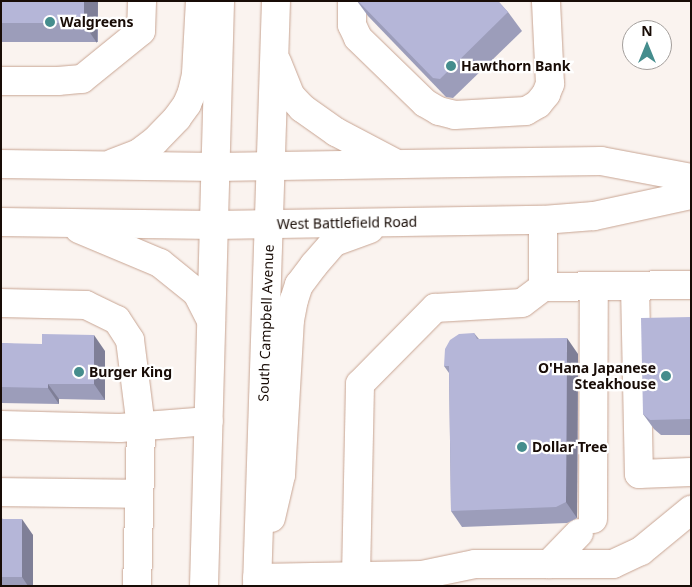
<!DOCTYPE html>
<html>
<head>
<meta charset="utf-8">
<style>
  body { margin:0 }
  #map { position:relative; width:692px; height:587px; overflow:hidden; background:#faf3ef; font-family:"Noto Sans",sans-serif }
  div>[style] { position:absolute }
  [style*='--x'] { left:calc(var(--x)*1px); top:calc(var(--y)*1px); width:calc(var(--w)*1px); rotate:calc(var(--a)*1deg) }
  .roads { filter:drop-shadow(0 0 1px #c8a593) drop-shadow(0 0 1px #c8a593) }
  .minor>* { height:28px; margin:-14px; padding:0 14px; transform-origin:14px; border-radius:14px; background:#fff }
  .major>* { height:28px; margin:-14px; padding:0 14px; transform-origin:14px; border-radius:14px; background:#fff }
  .wall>* { inset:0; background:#9c9dba; transform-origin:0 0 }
  .shaded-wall>* { inset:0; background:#7f7f97 }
  .building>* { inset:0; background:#b5b6d8; transform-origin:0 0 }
  .dots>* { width:14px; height:14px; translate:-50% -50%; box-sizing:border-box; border:2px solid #fff; border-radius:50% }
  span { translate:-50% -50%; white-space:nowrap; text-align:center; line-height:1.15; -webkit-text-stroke:4.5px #fff; paint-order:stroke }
  .poi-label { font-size:14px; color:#180c06; font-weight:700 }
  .left { translate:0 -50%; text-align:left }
  .right { translate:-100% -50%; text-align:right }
  .street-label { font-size:14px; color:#180c06 }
  .frame { position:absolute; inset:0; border:2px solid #180c06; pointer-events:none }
  .north { position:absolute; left:622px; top:20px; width:50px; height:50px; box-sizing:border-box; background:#fff; border:1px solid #a39e9b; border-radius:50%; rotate:0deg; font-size:14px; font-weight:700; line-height:20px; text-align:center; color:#180c06 }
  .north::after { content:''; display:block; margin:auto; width:18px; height:22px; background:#458d8d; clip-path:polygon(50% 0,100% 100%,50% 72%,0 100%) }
</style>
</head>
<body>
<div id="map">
  <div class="roads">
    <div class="minor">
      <div style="--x:352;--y:1;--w:24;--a:90"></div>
      <div style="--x:352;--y:25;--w:14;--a:65"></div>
      <div style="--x:358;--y:38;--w:93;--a:44.1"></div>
      <div style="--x:425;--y:103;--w:16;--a:30"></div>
      <div style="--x:439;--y:111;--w:16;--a:14"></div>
      <div style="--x:455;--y:115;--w:71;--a:-3.2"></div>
      <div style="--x:526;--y:111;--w:14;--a:-30"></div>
      <div style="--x:538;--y:104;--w:13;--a:-51"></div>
      <div style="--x:546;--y:94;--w:11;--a:-68"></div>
      <div style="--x:550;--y:84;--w:83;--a:-92.8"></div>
      <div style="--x:1;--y:81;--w:57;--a:0"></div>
      <div style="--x:58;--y:81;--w:24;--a:-5"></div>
      <div style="--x:82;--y:79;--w:76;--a:-39.1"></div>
      <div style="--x:141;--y:31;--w:30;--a:-88"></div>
      <div style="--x:543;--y:220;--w:67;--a:90"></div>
      <div style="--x:635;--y:286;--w:188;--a:88.8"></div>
      <div style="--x:639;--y:474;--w:52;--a:-2.2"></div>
      <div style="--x:1;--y:303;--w:85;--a:1.3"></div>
      <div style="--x:86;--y:305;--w:34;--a:26"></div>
      <div style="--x:117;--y:320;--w:24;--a:57"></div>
      <div style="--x:130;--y:340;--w:88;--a:82.8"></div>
      <div style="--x:141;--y:427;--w:159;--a:91.4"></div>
      <div style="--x:1;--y:425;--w:119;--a:1.4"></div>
      <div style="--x:120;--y:428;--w:89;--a:-4.5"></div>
      <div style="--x:1;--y:492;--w:138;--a:0.8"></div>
      <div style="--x:593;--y:519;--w:232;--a:-89.8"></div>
      <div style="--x:549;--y:564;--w:43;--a:-45.9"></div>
      <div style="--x:356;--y:576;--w:192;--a:-88.8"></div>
      <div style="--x:360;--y:384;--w:107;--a:-45.4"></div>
      <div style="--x:435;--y:308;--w:87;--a:-3.3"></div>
      <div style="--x:522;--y:303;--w:26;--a:-37"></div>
      <div style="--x:543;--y:287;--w:148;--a:-0.8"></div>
      <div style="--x:257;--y:578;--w:165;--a:-1"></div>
      <div style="--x:422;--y:575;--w:54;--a:-11.7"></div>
      <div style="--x:475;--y:564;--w:138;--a:0"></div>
      <div style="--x:613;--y:564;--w:31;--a:-25"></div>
      <div style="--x:641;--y:551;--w:65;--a:-39.4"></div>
    </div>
    <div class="major">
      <div style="--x:277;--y:62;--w:35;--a:68"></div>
      <div style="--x:290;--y:95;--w:18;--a:47"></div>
      <div style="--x:302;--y:108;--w:42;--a:35.2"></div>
      <div style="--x:336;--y:132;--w:67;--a:27.7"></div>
      <div style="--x:113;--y:163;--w:28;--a:-21"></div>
      <div style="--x:139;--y:153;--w:20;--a:-37"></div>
      <div style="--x:155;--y:141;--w:32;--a:-46"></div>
      <div style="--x:177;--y:118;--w:17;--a:-54"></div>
      <div style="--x:187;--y:104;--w:13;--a:-67"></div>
      <div style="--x:192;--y:92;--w:18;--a:-77"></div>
      <div style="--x:196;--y:74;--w:73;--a:-86.9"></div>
      <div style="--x:1;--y:164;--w:215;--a:0.8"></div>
      <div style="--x:216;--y:167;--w:385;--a:-0.9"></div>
      <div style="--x:601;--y:161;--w:92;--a:10.7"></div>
      <div style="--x:1;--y:222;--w:213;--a:0.8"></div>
      <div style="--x:214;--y:225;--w:329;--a:-0.9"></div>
      <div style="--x:543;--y:220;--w:51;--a:-4.5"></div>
      <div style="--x:594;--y:216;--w:99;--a:-12.2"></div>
      <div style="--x:79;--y:229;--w:88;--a:22.8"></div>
      <div style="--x:160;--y:263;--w:48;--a:39"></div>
      <div style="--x:197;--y:293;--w:31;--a:63"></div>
      <div style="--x:271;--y:518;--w:44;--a:-76.9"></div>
      <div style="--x:281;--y:475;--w:155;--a:-86.7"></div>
      <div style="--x:290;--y:320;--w:20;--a:-79"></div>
      <div style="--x:294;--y:300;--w:16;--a:-72"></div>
      <div style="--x:299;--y:285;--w:25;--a:-53"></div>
      <div style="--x:314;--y:265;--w:30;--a:-49"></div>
      <div style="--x:334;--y:242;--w:38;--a:-20"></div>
      <div style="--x:204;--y:586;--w:585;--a:-88.43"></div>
      <div style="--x:257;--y:586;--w:585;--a:-88.14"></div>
    </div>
  </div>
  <div class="wall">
    <div style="left:1px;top:1px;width:97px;height:41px"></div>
    <div style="clip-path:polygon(357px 1px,498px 1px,508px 12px,522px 31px,453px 98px,446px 97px,368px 16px)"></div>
    <div style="clip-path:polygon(691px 317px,691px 435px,661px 435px,654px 429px,643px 414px)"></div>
    <div style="clip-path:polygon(474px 333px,479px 339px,578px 354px,577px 518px,567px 523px,462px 527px,451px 511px,449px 373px,444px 366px)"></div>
    <div style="clip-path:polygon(1px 343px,105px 351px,105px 400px,59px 399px,59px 404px,1px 403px)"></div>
    <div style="clip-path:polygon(1px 518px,33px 535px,33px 586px,1px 586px)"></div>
  </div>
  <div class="shaded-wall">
    <div style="clip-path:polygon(84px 1px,98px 1px,97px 43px,84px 24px)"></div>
    <div style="clip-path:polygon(94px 335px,105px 351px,105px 400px,94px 384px)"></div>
    <div style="clip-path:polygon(567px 338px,578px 354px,577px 518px,566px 502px)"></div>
    <div style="clip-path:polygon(48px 384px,59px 399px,59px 404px,48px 388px)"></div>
    <div style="clip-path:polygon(22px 519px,33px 535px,33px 586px,28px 586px,22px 577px)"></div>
  </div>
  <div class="building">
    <div style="left:1px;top:1px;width:83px;height:22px"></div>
    <div style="clip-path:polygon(358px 1px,498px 1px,508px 12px,440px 79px,433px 78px)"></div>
    <div style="clip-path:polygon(691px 317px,691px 419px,650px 420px,643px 414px,641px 318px)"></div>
    <div style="clip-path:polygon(474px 333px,477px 339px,567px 338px,566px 502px,556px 507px,451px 511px,449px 366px,444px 366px,445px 349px,450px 340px,459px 334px)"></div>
    <div style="clip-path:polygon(42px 334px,94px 335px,94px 384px,48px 384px,48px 388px,1px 387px,1px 343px,42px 344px)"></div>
    <div style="left:1px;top:519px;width:21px;height:58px"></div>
  </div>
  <div class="dots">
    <div style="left:50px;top:22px;background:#458d8d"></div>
    <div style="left:451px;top:66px;background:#458d8d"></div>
    <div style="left:79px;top:372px;background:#458d8d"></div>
    <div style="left:666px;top:376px;background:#458d8d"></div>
    <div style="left:522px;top:447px;background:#458d8d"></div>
  </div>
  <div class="poi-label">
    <span class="left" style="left:60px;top:22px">Walgreens</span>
    <span class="left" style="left:461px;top:66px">Hawthorn Bank</span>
    <span class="right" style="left:656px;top:376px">O'Hana Japanese<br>Steakhouse</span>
    <span class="left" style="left:89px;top:372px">Burger King</span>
    <span class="left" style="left:532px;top:447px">Dollar Tree</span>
  </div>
  <div class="street-label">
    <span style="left:347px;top:223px;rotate:-1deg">West Battlefield Road</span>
    <span style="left:266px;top:323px;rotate:-88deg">South Campbell Avenue</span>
  </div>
  <div class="frame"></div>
  <div class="north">N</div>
</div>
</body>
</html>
